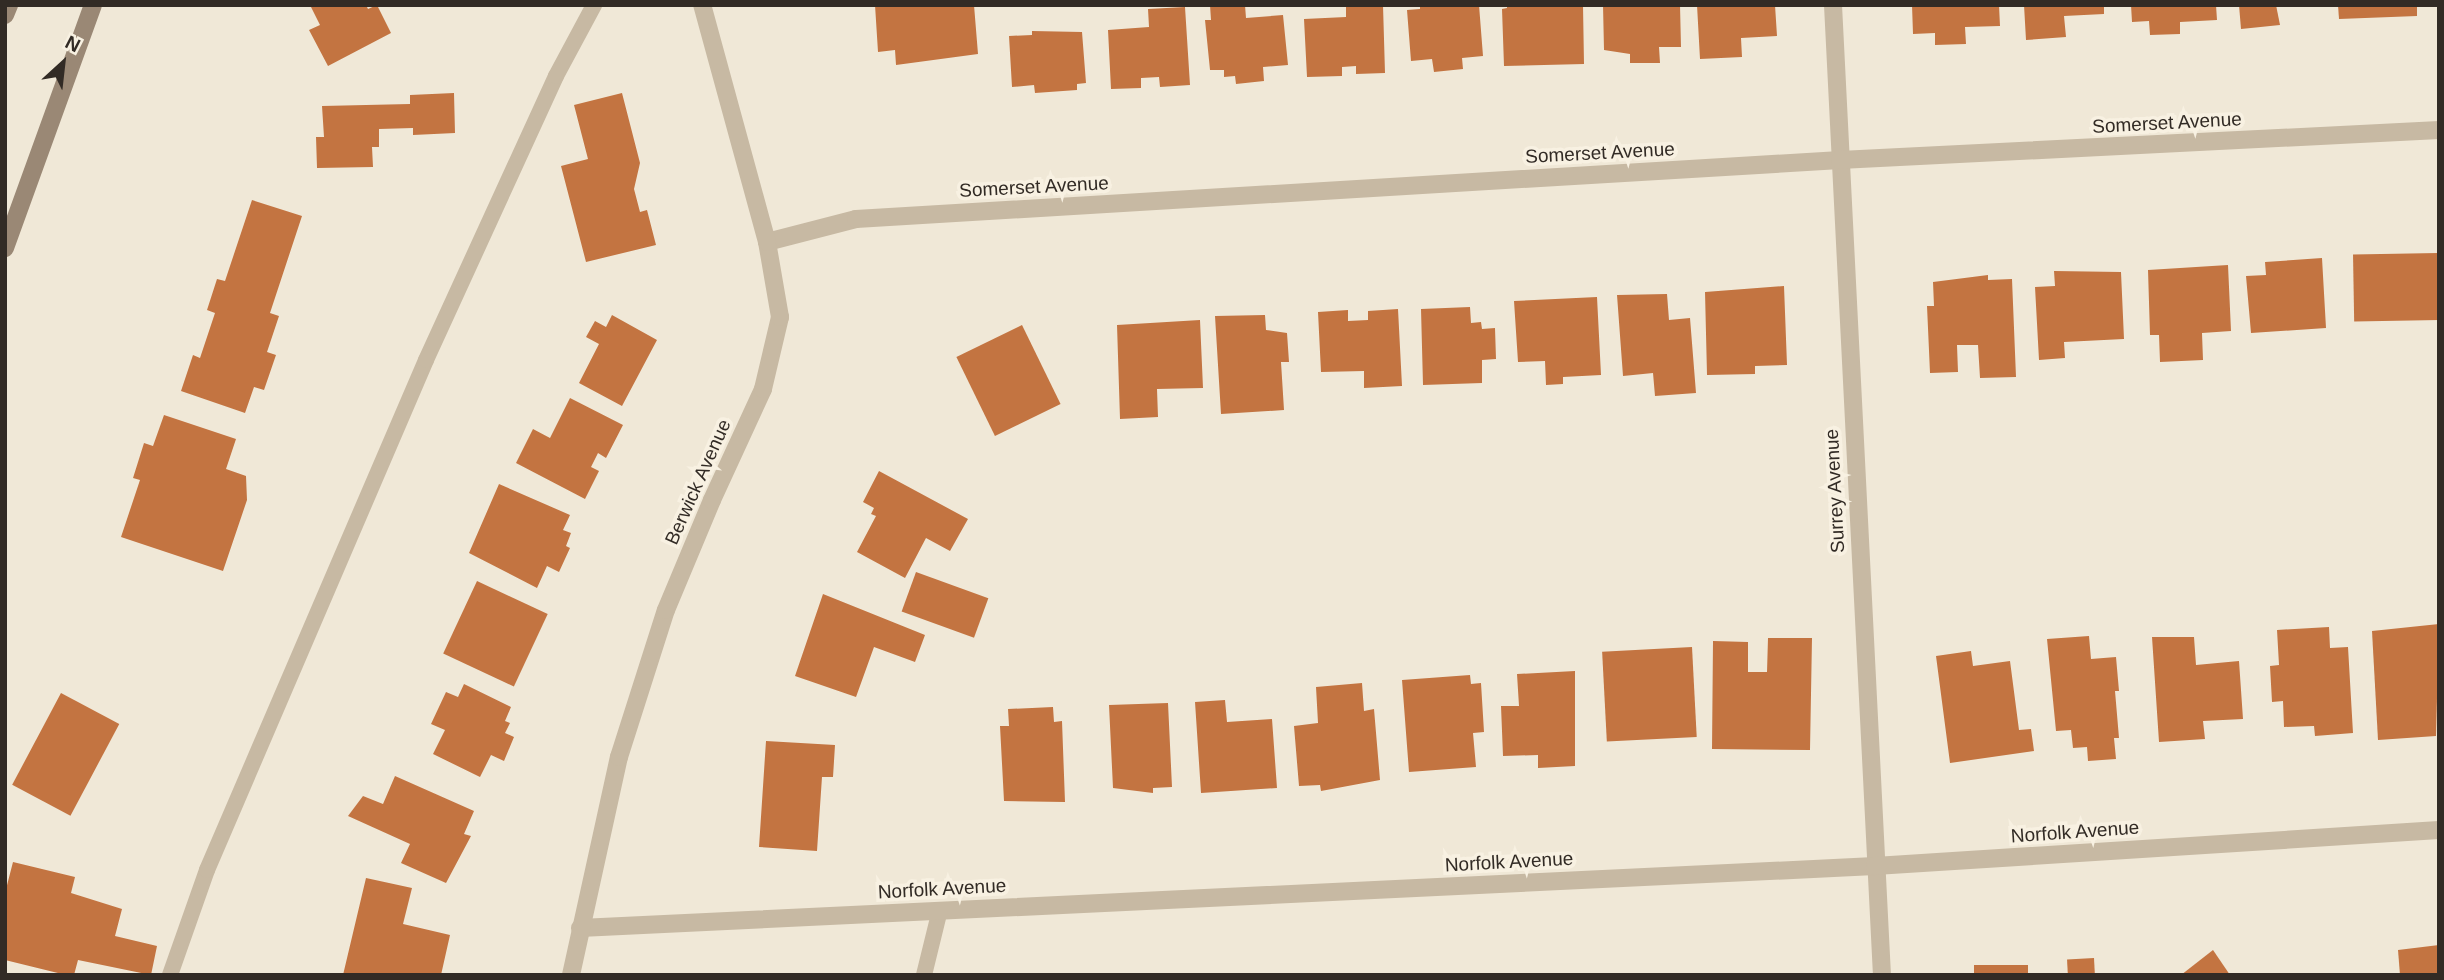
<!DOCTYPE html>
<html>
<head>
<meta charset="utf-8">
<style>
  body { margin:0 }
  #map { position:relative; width:2444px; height:980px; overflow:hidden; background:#f0e8d7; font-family:Arial,sans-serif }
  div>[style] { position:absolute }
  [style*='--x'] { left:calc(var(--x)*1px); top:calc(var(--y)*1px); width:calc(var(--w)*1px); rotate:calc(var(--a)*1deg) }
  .building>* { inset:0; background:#c37441; transform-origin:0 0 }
  .service>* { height:16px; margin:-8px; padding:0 8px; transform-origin:8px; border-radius:8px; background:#c7b9a3 }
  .minor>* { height:18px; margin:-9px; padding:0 9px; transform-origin:9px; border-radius:9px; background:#c7b9a3 }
  .secondary>* { height:18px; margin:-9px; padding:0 9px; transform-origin:9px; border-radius:9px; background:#9a8875 }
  span { translate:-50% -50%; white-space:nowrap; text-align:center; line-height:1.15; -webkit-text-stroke:7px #f8f1e2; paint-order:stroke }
  .street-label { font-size:19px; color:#322b25 }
  .frame { position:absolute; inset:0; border:7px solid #322b25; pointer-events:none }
  .north { position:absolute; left:28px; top:28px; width:70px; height:70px; -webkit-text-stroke:5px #f8f1e2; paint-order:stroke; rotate:27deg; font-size:19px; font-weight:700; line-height:28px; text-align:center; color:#322b25 }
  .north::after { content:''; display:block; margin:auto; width:24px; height:32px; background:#322b25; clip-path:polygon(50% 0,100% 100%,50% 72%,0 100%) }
</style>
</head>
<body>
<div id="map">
  <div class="building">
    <div style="clip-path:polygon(310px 5px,366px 5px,368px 9px,377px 5px,391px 33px,328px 66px,309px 30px,320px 25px)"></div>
    <div style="clip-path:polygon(875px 5px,974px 5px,978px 54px,896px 65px,895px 50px,878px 52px)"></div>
    <div style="clip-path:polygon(1210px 5px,1245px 5px,1246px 18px,1283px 15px,1288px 65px,1263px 67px,1264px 81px,1236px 84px,1235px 76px,1224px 77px,1224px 70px,1210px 70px,1205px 20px,1211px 20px)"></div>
    <div style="clip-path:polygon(1346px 5px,1383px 5px,1385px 73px,1356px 74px,1356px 66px,1342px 67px,1342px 76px,1307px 77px,1304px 19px,1346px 17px)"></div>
    <div style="clip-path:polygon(1420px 5px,1479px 5px,1483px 56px,1462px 58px,1463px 69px,1434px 72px,1432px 59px,1411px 61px,1407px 10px,1420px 9px)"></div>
    <div style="clip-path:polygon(1507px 5px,1583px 5px,1584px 64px,1504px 66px,1502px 9px,1507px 8px)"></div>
    <div style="clip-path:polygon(1603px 5px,1680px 5px,1681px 47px,1659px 47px,1660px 63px,1630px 63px,1630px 54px,1604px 50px)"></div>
    <div style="clip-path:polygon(1697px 5px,1775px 5px,1777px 36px,1741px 38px,1742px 57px,1700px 59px)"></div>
    <div style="clip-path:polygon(1912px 5px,1999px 5px,2000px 26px,1965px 27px,1966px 44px,1935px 45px,1935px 33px,1913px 34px)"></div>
    <div style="clip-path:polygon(2024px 5px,2104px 5px,2104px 14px,2064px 16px,2066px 37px,2026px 40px)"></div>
    <div style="clip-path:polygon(2131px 5px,2216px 5px,2217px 20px,2180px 22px,2180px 34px,2150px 35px,2149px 21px,2132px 22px)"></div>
    <div style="clip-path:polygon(2239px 5px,2276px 5px,2280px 25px,2241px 29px)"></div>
    <div style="clip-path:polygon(2338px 5px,2417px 5px,2417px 16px,2339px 19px)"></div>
    <div style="clip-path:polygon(1185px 7px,1190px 85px,1160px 87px,1159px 77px,1141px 78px,1141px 88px,1111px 89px,1108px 30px,1149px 27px,1148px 9px)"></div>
    <div style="clip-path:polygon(1032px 31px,1082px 32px,1086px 83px,1077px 84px,1077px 90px,1035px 93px,1034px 85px,1012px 87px,1009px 36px,1032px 35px)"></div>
    <div style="clip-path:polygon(454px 93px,455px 133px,413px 135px,413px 128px,379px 129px,379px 147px,372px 147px,373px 167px,317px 168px,316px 137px,324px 137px,322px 106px,410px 104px,410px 95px)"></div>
    <div style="clip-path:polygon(622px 93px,640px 163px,634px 189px,640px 212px,647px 210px,656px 245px,586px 262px,561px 166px,588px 159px,574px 105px)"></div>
    <div style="clip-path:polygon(252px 200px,302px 216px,270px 313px,279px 316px,267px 352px,276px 355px,264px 390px,254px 387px,245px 413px,181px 391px,193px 355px,200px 358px,215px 313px,207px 310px,217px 279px,225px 281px)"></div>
    <div style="left:2438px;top:253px;width:67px;height:85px;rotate:89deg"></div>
    <div style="clip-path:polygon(2322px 258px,2326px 328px,2251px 333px,2246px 276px,2266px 275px,2265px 262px)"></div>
    <div style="clip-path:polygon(2228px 265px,2231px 331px,2202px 333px,2203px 360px,2160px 362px,2159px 335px,2150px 335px,2148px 270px)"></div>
    <div style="clip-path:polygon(2054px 271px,2121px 272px,2124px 339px,2064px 342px,2065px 358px,2039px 360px,2035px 287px,2055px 286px)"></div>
    <div style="clip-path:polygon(1988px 275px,1988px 280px,2012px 279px,2016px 377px,1980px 378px,1978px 345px,1957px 345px,1958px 372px,1930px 373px,1927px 306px,1934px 306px,1933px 282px)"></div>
    <div style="clip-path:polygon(1784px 286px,1787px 365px,1755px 366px,1755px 374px,1707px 375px,1705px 292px)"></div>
    <div style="clip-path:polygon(1667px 294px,1669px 320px,1690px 318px,1696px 393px,1655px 396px,1653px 373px,1623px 376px,1617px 295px)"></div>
    <div style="clip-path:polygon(1597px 297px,1601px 375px,1563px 377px,1563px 384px,1546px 385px,1545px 361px,1518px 362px,1514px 301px)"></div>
    <div style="clip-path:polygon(1470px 307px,1471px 323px,1481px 322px,1482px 329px,1495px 328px,1496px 359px,1482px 360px,1482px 383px,1423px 385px,1421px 309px)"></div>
    <div style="clip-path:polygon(1398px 309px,1402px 386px,1364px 388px,1364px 371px,1321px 372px,1318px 312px,1348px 310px,1348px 321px,1368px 320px,1368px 311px)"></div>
    <div style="clip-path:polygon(612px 315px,657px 340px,622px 406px,579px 383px,599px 344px,586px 337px,595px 321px,606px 327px)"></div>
    <div style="clip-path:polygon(1265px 315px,1266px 330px,1287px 333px,1289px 362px,1281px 362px,1284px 410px,1221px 414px,1215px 316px)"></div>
    <div style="clip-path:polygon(1200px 320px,1203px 388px,1157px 389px,1158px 417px,1120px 419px,1117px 325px)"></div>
    <div style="left:1022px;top:325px;width:88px;height:73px;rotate:64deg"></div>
    <div style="clip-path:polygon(570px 398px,623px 425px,606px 458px,598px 453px,591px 467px,599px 471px,585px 499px,516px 463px,533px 429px,550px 438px)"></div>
    <div style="clip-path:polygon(164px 415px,236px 439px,226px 469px,246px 476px,247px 500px,223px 571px,121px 537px,140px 480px,133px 478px,144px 443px,153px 446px)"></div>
    <div style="clip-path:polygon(879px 471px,968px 519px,950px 551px,926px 538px,905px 578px,857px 552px,876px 516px,871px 514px,874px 508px,863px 502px)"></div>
    <div style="clip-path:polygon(499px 484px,570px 515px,563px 530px,571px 533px,566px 546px,570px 548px,559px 572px,547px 566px,537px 588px,469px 553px)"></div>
    <div style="left:916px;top:572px;width:77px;height:42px;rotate:20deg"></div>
    <div style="left:477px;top:581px;width:78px;height:80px;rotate:25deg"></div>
    <div style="clip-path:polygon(823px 594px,925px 635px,915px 662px,874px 647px,856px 697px,795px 676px)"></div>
    <div style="clip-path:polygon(2439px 624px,2436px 736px,2378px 740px,2372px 631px)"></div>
    <div style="clip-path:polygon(2329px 627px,2330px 648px,2348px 647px,2353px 733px,2315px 736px,2314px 726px,2284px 727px,2283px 701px,2272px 702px,2270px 666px,2279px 665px,2277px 630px)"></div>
    <div style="clip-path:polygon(2089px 636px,2091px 659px,2116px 657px,2119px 691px,2115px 691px,2119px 738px,2114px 738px,2116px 759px,2088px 761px,2087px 747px,2073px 748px,2071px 730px,2056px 731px,2047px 639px)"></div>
    <div style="clip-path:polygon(2152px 637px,2194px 637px,2196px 665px,2239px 661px,2243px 719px,2203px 721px,2205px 739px,2159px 742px)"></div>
    <div style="clip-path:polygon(1768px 638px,1812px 638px,1810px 750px,1712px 749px,1713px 641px,1748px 642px,1748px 672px,1767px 672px)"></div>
    <div style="left:1692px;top:647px;width:90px;height:90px;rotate:87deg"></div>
    <div style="clip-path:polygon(1971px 651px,1973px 666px,2010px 661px,2019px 730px,2031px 729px,2034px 751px,1950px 763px,1936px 656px)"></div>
    <div style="clip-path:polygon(1575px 671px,1575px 766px,1538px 768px,1538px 755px,1503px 756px,1501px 706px,1519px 706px,1517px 674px)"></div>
    <div style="clip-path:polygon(1470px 675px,1471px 684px,1481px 683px,1484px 732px,1473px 733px,1476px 767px,1409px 772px,1402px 680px)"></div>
    <div style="clip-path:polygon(1362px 683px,1364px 711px,1374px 709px,1380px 780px,1321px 791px,1320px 785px,1299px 786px,1294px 726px,1318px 723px,1316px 687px)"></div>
    <div style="clip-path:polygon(464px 684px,511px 707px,505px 721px,510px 723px,505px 733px,514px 737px,504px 761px,491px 755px,480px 777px,433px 754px,445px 730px,431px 724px,446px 692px,458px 697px)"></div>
    <div style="left:61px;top:693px;width:66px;height:104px;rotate:28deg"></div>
    <div style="clip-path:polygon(1225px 700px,1227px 722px,1272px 719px,1277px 788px,1201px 793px,1195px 702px)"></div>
    <div style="clip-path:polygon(1168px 703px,1172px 787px,1153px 788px,1153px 793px,1113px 788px,1109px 705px)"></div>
    <div style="clip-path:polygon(1053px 707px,1054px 722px,1062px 721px,1065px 802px,1004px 801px,1000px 726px,1009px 726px,1008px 709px)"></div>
    <div style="clip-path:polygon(766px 741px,835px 745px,833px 777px,822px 777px,817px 851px,759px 847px)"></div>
    <div style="clip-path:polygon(395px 776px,474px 811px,464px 834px,471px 836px,446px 883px,401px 863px,410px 844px,348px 816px,363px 796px,383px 804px)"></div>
    <div style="clip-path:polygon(13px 862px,75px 877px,71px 893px,122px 909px,115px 936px,157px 946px,151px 975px,78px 960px,74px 975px,66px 975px,5px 960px,5px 893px)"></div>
    <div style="clip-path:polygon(366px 878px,412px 888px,403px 924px,450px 935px,441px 975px,343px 975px)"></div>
    <div style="clip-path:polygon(2439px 945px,2439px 975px,2400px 975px,2398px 950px)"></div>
    <div style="clip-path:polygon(2213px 950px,2230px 975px,2181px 975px)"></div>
    <div style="left:2094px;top:958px;width:17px;height:27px;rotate:87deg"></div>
    <div style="left:1974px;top:965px;width:54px;height:10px"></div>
  </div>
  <div class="service">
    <div style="--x:170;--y:975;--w:111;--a:-70.6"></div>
    <div style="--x:207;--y:870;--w:555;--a:-66.76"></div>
    <div style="--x:426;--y:360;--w:312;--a:-65.4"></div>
    <div style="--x:556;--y:76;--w:81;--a:-61.8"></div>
    <div style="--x:924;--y:975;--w:67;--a:-76.2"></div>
  </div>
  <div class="minor">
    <div style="--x:1833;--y:5;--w:971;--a:87.11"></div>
    <div style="--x:767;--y:242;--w:92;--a:-14.5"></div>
    <div style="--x:856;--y:219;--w:986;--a:-3.43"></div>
    <div style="--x:1840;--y:160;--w:600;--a:-2.87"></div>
    <div style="--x:580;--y:928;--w:1296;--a:-2.74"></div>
    <div style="--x:1875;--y:866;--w:565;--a:-3.65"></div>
    <div style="--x:571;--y:975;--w:223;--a:-77.6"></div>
    <div style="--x:619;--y:757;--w:154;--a:-72.3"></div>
    <div style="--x:666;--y:610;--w:119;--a:-67.3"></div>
    <div style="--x:712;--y:500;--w:122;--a:-65.3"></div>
    <div style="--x:763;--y:389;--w:74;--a:-76.7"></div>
    <div style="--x:780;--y:317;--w:76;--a:-99.8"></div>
    <div style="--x:767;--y:242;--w:246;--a:-105.3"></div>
  </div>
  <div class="secondary">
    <div style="--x:5;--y:15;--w:11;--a:-68"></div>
    <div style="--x:5;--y:248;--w:258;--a:-70.1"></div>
  </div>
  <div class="street-label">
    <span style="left:2167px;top:123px;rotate:-3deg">Somerset Avenue</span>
    <span style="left:1600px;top:153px;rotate:-3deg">Somerset Avenue</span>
    <span style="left:1034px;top:187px;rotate:-3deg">Somerset Avenue</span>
    <span style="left:698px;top:482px;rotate:-66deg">Berwick Avenue</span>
    <span style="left:1835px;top:491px;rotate:-93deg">Surrey Avenue</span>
    <span style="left:2075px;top:832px;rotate:-4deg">Norfolk Avenue</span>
    <span style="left:1509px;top:862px;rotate:-3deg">Norfolk Avenue</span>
    <span style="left:942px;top:889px;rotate:-3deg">Norfolk Avenue</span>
  </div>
  <div class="frame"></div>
  <div class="north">N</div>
</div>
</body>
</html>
